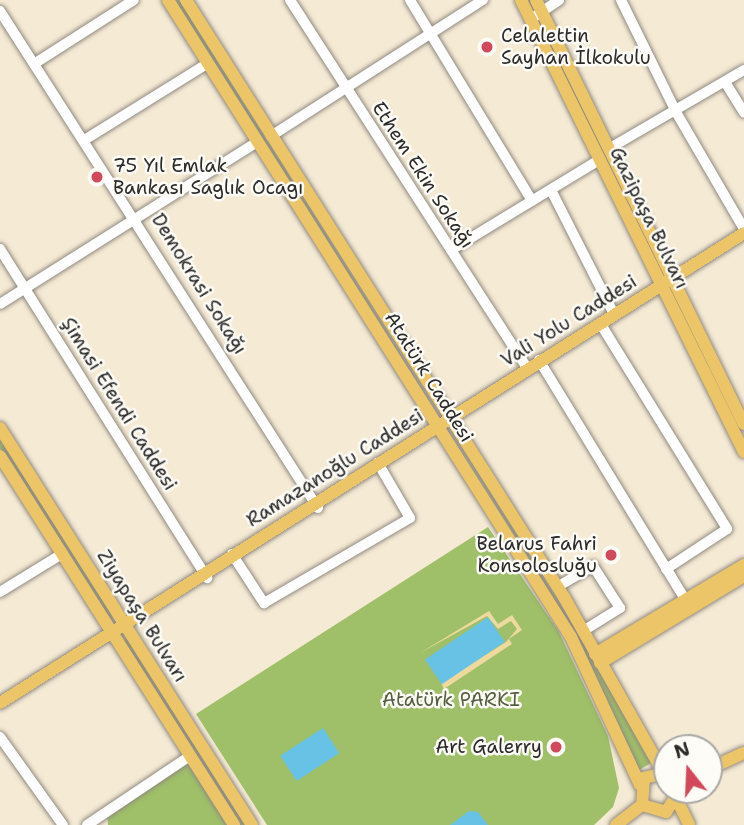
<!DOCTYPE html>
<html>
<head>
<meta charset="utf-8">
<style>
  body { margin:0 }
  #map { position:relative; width:744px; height:825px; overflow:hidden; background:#f5ead4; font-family:"Shantell Sans",sans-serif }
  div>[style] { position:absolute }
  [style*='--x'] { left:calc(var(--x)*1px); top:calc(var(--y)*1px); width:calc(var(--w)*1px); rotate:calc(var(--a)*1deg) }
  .green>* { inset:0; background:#9fbf68 }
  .sand>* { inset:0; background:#eeda9e }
  .water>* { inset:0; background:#67c2e5; transform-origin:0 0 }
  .roads { filter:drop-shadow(0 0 2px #908a80) drop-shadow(0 0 2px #908a80) }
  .minor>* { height:10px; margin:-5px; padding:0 5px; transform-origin:5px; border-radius:5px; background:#fff }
  .major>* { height:12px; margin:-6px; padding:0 6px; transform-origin:6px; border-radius:6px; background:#ecc569 }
  .dots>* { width:19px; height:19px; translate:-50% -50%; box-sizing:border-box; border:4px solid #fdfcf7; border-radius:50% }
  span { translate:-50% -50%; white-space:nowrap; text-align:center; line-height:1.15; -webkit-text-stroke:5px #fdfcf7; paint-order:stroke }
  .poi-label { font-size:19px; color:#2b2b2b }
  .left { translate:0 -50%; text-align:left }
  .right { translate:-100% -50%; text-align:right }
  .street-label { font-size:19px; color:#2b2b2b }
  .park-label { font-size:19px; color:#545f40 }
  .north { position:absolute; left:653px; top:734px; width:70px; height:70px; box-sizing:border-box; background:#fdfcf7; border:2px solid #a9a8a5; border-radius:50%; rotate:342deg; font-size:19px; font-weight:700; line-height:28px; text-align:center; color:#2b2b2b }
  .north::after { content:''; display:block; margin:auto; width:24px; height:32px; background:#d1495b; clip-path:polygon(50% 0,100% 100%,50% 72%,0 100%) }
</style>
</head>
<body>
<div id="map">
  <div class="green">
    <div style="clip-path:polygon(175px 0,179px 0,436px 411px)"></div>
    <div style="clip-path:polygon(452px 432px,573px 625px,651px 763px,639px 770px,570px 626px)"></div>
    <div style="clip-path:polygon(0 439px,114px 617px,109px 620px,0 448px)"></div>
    <div style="clip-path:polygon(488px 527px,559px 632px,608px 736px,619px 788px,613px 807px,594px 825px,267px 825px,196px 714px)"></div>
    <div style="clip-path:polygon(127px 638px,247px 825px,238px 825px,123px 642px)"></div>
    <div style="clip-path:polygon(183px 754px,228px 825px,108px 825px,107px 813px)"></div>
  </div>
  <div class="sand">
    <div style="clip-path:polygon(489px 611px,498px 624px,512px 615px,522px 630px,509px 639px,512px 644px,444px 689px,441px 683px,506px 642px,517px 629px,511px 621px,498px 629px,487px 616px,420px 653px)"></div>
  </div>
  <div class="water">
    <div style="left:488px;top:617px;width:30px;height:76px;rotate:56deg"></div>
    <div style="left:323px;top:728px;width:30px;height:51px;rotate:57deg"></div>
    <div style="clip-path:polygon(469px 811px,478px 812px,488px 825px,450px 825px)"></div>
  </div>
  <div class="roads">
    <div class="minor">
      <div style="--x:290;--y:0;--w:438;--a:57.2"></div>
      <div style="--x:410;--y:0;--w:235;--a:58.7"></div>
      <div style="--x:621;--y:0;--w:125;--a:63.8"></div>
      <div style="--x:676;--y:112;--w:135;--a:59.8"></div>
      <div style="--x:0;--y:11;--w:590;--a:57.39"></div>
      <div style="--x:531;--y:19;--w:34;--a:-34"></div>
      <div style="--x:37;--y:62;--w:115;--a:-32.6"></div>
      <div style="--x:725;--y:82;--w:36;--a:58"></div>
      <div style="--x:271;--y:136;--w:252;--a:-32.7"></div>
      <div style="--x:86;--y:139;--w:144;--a:-31.9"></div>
      <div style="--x:610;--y:148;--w:155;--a:-30.2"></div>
      <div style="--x:551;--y:190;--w:139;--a:63.1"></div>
      <div style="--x:0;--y:249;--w:389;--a:57.8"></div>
      <div style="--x:451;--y:250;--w:173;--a:-31.3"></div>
      <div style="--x:0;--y:304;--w:304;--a:-32.2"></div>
      <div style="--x:600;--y:323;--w:242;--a:58.3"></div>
      <div style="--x:727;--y:529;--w:73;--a:146.7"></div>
      <div style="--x:539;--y:360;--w:282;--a:58.6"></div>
      <div style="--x:232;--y:554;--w:59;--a:56.9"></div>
      <div style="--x:264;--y:603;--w:169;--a:-30.2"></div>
      <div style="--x:410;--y:518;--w:64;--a:-120.2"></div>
      <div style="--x:557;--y:587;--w:42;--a:-30.3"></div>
      <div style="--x:593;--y:566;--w:50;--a:57.3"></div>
      <div style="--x:620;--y:608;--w:44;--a:148.1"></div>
      <div style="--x:0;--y:592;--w:73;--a:-31.5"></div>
      <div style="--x:0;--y:737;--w:108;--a:54.4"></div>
      <div style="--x:87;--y:825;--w:125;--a:-33.9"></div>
    </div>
    <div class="major">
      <div style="--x:168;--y:0;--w:754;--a:57.68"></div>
      <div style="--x:571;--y:637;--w:163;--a:65"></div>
      <div style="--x:186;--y:0;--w:707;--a:57.66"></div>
      <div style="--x:564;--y:597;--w:201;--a:60.5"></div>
      <div style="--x:521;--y:0;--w:504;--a:63.74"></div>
      <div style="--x:536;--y:0;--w:472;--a:63.9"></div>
      <div style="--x:0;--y:428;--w:470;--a:57.6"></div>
      <div style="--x:0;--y:456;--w:437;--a:57.6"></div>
      <div style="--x:595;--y:654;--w:174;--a:-30.9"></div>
      <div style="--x:600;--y:663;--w:168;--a:-31.1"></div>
      <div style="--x:0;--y:703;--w:880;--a:-32.28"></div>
      <div style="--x:709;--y:769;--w:38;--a:-25"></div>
      <div style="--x:667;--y:773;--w:24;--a:168"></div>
      <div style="--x:644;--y:778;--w:27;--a:94"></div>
      <div style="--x:642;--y:805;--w:25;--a:16"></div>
      <div style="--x:666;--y:812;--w:26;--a:-58"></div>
      <div style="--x:678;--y:802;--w:25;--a:64"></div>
      <div style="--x:616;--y:825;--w:33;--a:-38"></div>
    </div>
  </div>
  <div class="dots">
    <div style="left:487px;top:47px;background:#d1495b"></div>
    <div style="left:97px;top:177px;background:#d1495b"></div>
    <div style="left:611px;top:555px;background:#d1495b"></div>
    <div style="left:556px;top:747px;background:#d1495b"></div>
  </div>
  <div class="poi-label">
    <span class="left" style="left:501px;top:47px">Celalettin<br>Sayhan İlkokulu</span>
    <span class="left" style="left:113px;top:177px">75 Yıl Emlak<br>Bankası Saglık Ocagı</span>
    <span class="right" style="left:597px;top:555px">Belarus Fahri<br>Konsolosluğu</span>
    <span class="right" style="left:542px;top:747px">Art Galerry</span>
  </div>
  <div class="street-label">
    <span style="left:423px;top:175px;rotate:57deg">Ethem Ekin Sokağı</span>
    <span style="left:649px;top:218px;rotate:64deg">Gazipaşa Bulvarı</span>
    <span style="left:199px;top:284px;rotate:58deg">Demokrasi Sokağı</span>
    <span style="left:569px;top:321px;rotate:-32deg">Vali Yolu Caddesi</span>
    <span style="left:429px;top:377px;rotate:58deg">Atatürk Caddesi</span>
    <span style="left:119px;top:404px;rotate:58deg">Şimasi Efendi Caddesi</span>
    <span style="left:335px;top:468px;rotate:-32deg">Ramazanoğlu Caddesi</span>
    <span style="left:142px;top:616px;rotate:58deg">Ziyapaşa Bulvarı</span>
  </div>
  <div class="park-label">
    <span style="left:451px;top:700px">Atatürk PARKI</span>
  </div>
  <div class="north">N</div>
</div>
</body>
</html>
